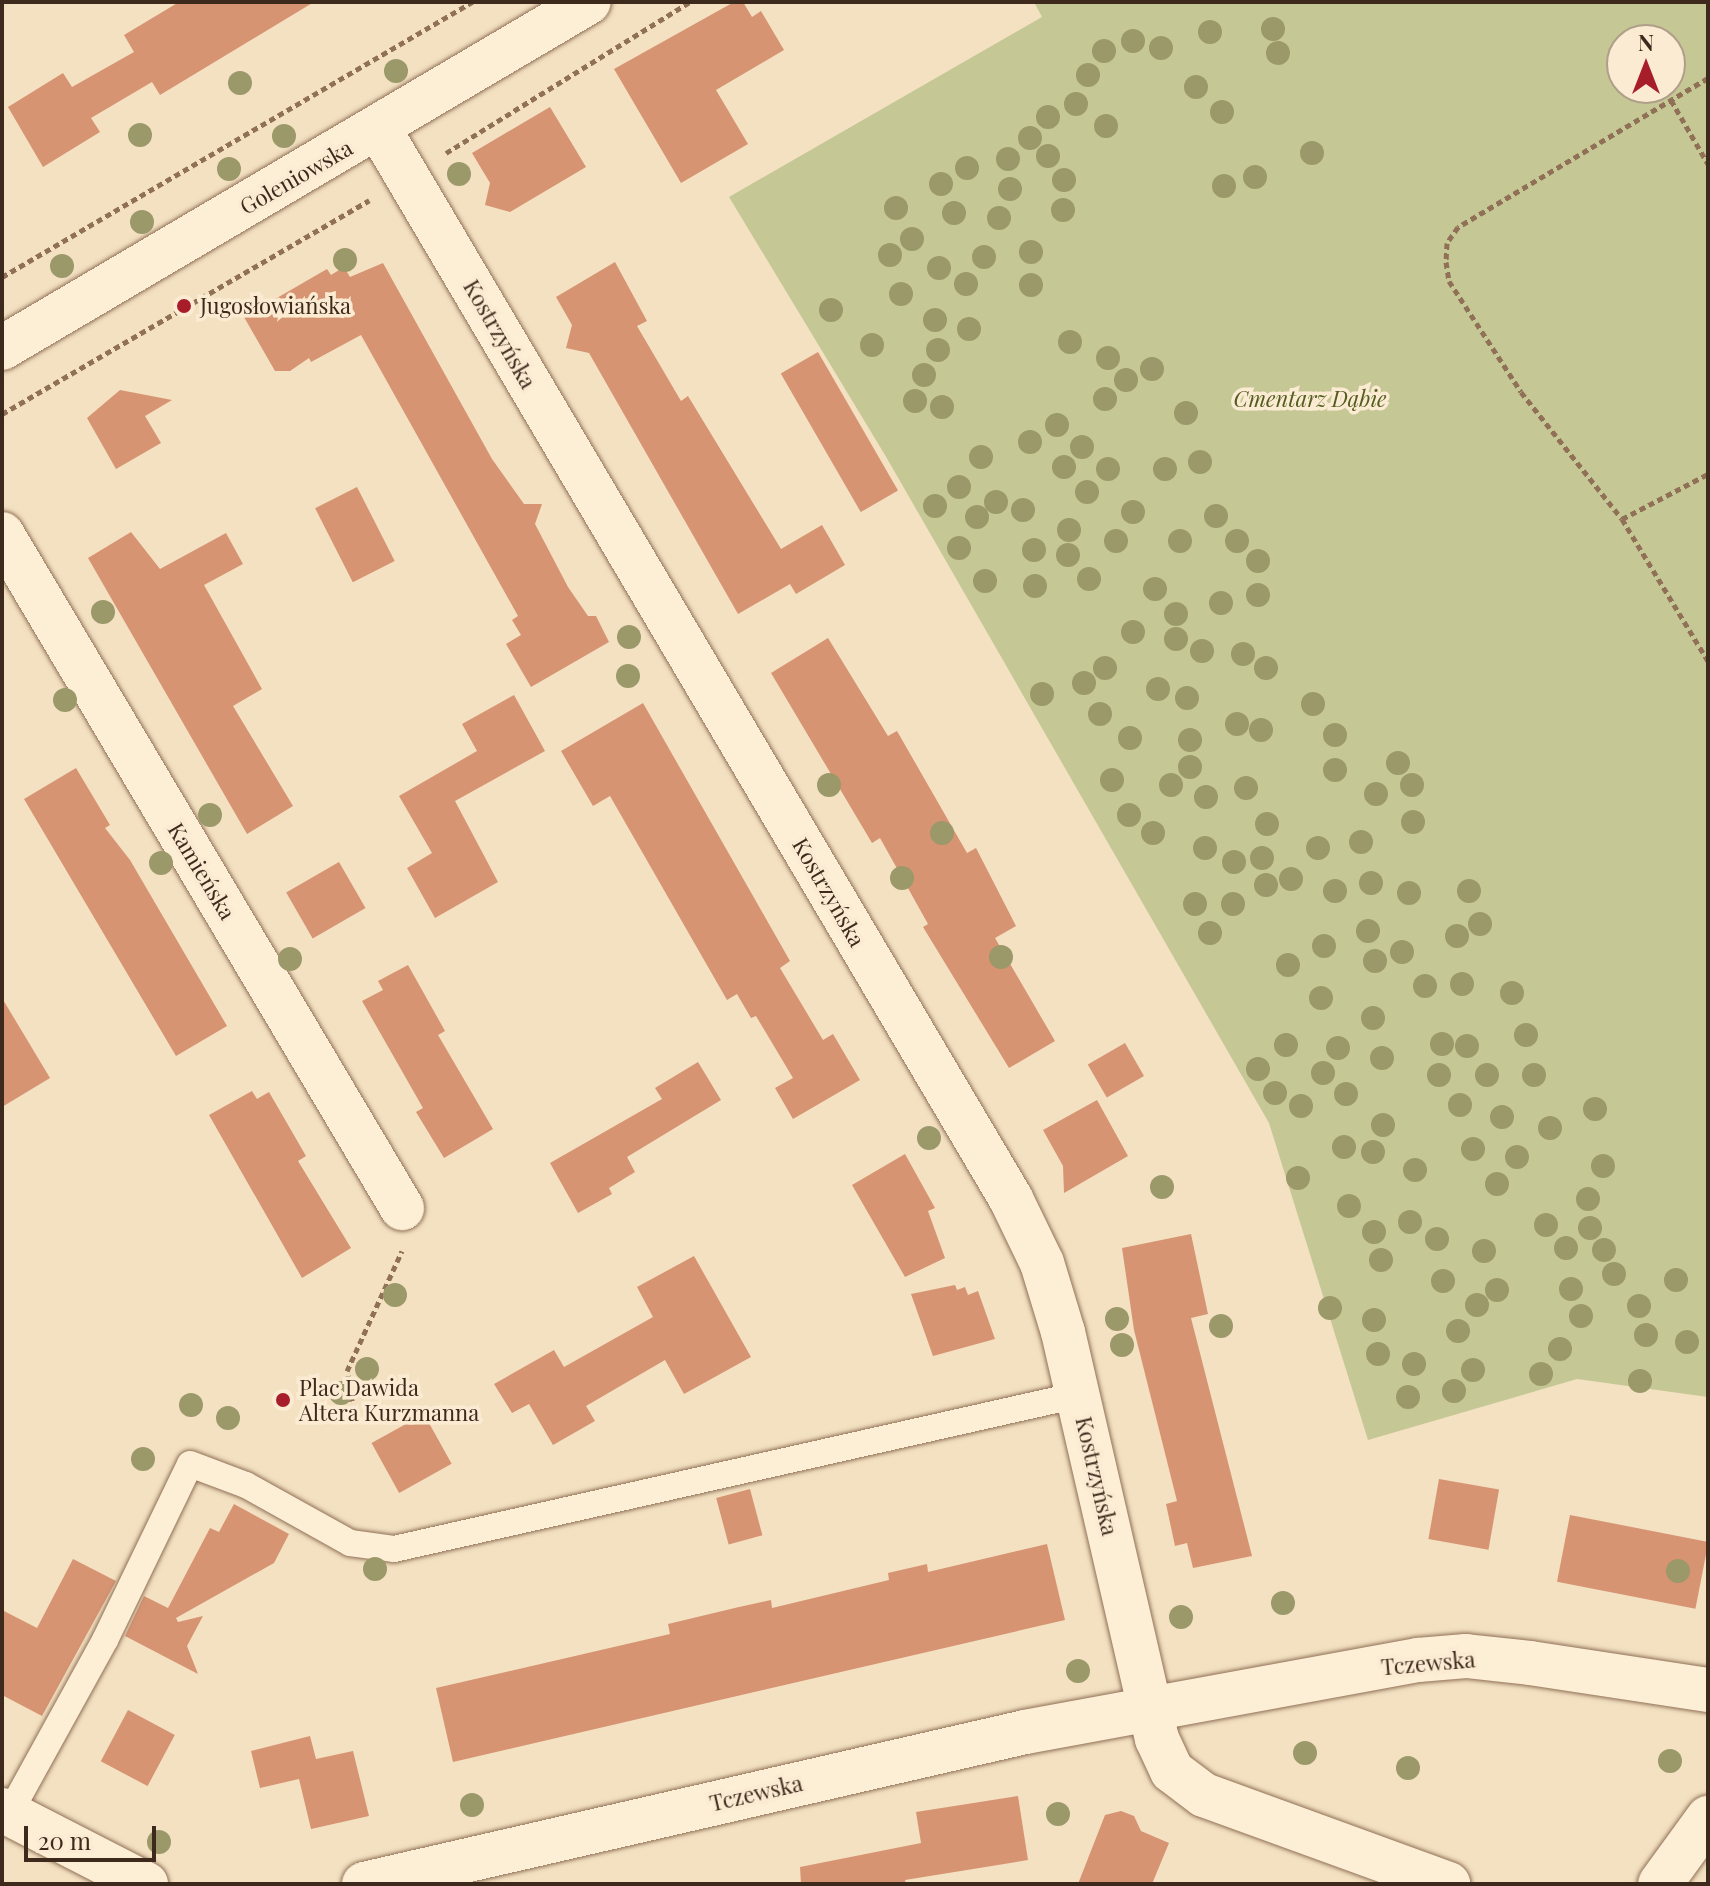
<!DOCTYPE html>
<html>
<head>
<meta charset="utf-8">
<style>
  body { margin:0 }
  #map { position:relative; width:1710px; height:1886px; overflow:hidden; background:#f3e1c2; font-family:"Playfair Display",serif }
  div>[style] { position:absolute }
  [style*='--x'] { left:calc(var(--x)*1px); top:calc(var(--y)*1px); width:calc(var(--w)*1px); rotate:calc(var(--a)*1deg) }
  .cemetery>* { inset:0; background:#c5c794 }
  .building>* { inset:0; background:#d69473; transform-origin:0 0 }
  .path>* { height:5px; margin-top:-2.5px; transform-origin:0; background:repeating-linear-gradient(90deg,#907056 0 6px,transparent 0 10px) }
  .roads { filter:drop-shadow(0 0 2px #907056) drop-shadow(0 0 2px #907056) }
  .lane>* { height:26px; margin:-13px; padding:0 13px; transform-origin:13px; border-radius:13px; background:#fdeed6 }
  .street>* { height:44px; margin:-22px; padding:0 22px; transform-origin:22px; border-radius:22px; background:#fdeed6 }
  .secondary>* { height:44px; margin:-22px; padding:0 22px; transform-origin:22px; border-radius:22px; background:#fdeed6 }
  .trees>* { width:24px; height:24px; margin:-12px; border-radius:50%; background:#9b9869 }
  .dots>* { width:22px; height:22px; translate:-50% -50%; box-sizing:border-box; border:4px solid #faebd2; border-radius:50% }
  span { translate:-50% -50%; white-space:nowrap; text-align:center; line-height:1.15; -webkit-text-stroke:7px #faebd2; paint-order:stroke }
  .street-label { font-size:22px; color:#3e2a1c }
  .poi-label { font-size:22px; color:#3e2a1c }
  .left { translate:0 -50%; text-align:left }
  .park-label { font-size:22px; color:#535d20; font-style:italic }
  .frame { position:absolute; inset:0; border:4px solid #3e2a1c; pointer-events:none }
  .north { position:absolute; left:1606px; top:24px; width:80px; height:80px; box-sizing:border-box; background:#faebd2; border:2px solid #af9e89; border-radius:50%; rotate:0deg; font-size:22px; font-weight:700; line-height:32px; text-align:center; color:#3e2a1c }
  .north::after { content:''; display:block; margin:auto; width:28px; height:36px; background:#a71e2a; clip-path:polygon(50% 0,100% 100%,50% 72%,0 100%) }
  .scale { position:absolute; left:24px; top:1826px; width:132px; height:36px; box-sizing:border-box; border:4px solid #3e2a1c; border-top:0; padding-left:10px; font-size:24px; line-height:28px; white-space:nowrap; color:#3e2a1c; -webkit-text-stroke:6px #faebd2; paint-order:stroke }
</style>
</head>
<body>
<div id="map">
  <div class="cemetery">
    <div style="clip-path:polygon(evenodd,1034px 2px,1708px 2px,1708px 1397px,1577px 1379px,1368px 1440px,1269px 1123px,885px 455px,729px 197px,1042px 17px,1034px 2px,1622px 40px,1670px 40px,1670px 88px,1622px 88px,1622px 40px)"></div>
  </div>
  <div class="building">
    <div style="clip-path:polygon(179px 2px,314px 2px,160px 95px,152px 82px,91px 118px,100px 132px,43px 167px,8px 107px,63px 73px,72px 87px,134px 52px,124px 35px)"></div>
    <div style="clip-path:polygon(734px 2px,743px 2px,752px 17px,761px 11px,784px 50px,716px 90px,748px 144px,681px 183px,614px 69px)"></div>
    <div style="clip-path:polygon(550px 107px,586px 167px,510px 212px,485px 205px,490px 183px,472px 153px)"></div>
    <div style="clip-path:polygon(615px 262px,647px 321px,637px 326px,681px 401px,688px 396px,781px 549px,822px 525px,845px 565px,796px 594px,790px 584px,738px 614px,589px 353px,566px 348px,572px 325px,556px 297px)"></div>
    <div style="clip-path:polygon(383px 263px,492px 459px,524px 504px,542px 504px,535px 524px,568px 587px,588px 616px,596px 616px,609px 642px,531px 687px,506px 644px,521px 635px,512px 620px,518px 616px,361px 335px,311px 362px,309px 358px,290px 371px,275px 371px,244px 317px,327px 269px,331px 275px,344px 267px,350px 277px)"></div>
    <div style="left:818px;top:352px;width:160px;height:43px;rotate:60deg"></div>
    <div style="clip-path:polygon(120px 390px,172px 400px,145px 416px,161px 443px,116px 469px,87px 418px)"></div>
    <div style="left:357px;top:487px;width:83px;height:47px;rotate:63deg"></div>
    <div style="clip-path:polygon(131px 532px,160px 569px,226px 533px,243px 564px,204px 585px,262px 689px,233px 706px,293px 806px,247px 834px,88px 558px)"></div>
    <div style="clip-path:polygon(828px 638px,888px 736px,897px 731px,967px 853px,976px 848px,1016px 926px,995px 938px,1055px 1041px,1009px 1068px,923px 927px,928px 924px,880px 838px,872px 843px,771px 673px)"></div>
    <div style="clip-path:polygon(514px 695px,545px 751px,455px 801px,498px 882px,435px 918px,407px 868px,432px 853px,399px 796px,477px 751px,462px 724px)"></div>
    <div style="clip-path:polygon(643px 703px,790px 961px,780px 968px,823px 1040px,833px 1034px,860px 1080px,793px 1119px,775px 1088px,793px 1078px,756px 1016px,751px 1018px,737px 994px,727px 1000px,610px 796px,593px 806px,561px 751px)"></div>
    <div style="clip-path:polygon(76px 768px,110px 825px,105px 828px,130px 860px,227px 1026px,176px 1056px,24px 799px)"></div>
    <div style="left:339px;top:862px;width:53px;height:61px;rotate:60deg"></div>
    <div style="clip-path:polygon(408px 965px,445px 1031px,438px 1035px,493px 1129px,444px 1158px,416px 1112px,423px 1108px,362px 1001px,383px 990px,378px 981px)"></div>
    <div style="clip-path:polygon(2px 998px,50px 1078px,2px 1107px)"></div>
    <div style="left:1125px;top:1043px;width:38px;height:43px;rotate:60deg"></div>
    <div style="clip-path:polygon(698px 1062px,721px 1100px,627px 1157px,635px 1172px,609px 1188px,612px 1194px,578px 1213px,550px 1163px,662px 1099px,655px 1088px)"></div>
    <div style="clip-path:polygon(252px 1091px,257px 1099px,269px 1092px,306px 1156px,298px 1161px,351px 1248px,302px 1278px,209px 1115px)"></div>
    <div style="clip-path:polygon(1097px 1100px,1128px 1156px,1064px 1193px,1063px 1166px,1043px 1130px)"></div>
    <div style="clip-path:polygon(905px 1154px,935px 1208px,928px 1211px,945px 1258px,905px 1277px,852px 1185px)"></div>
    <div style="clip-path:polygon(1191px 1234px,1208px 1314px,1191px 1318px,1252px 1556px,1193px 1568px,1187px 1543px,1175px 1546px,1166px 1504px,1177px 1501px,1134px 1330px,1122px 1248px)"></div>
    <div style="clip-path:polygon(694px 1256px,751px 1357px,684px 1394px,665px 1360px,586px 1406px,595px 1421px,553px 1445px,529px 1404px,512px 1413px,494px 1384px,554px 1350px,564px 1367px,653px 1317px,637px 1287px)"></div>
    <div style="clip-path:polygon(955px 1285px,957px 1290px,965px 1287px,968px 1295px,978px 1291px,995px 1339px,933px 1356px,911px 1294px)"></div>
    <div style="left:424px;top:1414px;width:57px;height:60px;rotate:61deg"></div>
    <div style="left:1439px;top:1479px;width:61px;height:61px;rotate:10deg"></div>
    <div style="left:750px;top:1489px;width:48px;height:35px;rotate:75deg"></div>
    <div style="clip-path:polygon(234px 1504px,289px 1534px,274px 1563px,176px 1618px,178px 1622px,203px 1616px,187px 1646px,198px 1674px,125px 1636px,144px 1596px,168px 1608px,210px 1528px,219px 1532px)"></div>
    <div style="left:1570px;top:1515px;width:141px;height:68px;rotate:11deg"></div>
    <div style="clip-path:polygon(1047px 1544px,1065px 1620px,453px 1762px,436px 1688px,670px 1634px,668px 1624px,739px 1607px,771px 1600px,772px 1608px,889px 1580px,888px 1573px,927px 1564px,928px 1572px)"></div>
    <div style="clip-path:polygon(73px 1559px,116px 1581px,42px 1716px,2px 1695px,2px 1610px,37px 1628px)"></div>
    <div style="left:128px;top:1710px;width:53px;height:58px;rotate:28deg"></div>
    <div style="clip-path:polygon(310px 1736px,316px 1759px,353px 1751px,369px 1816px,311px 1829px,299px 1779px,260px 1788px,251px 1751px)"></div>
    <div style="clip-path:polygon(1018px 1796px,1028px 1860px,905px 1880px,906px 1884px,801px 1884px,800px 1867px,921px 1843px,916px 1812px)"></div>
    <div style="clip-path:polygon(1121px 1811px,1134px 1816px,1141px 1831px,1169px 1843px,1152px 1884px,1078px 1884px,1105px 1815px)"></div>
  </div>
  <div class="path">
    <div style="--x:1708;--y:78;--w:291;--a:149.2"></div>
    <div style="--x:1458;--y:227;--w:19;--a:125"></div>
    <div style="--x:1447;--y:243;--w:19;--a:93"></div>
    <div style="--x:1446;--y:262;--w:19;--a:81"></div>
    <div style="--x:1449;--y:281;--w:132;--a:57"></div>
    <div style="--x:1521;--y:392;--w:162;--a:51.5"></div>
    <div style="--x:1622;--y:519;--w:97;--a:-27.6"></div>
    <div style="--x:1671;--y:100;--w:74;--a:60"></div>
    <div style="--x:446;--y:153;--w:287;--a:-31.8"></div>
    <div style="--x:2;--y:277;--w:545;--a:-30.33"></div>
    <div style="--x:2;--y:414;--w:425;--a:-30.2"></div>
    <div style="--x:1622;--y:519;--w:166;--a:58.8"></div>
    <div style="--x:352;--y:1401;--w:30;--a:-99"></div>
    <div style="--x:347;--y:1371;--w:132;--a:-65.4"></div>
  </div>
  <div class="roads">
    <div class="lane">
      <div style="--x:9;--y:1814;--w:199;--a:-61.1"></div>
      <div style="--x:105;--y:1640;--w:195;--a:-64.2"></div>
      <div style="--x:190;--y:1464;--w:60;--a:20.6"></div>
      <div style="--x:246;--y:1485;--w:119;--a:29.1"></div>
      <div style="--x:350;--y:1543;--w:44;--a:7.8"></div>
      <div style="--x:394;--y:1549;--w:701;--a:-12.69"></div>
    </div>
    <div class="street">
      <div style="--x:379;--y:129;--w:1243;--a:59.43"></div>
      <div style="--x:1011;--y:1199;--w:71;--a:64.2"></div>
      <div style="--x:1042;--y:1263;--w:72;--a:73.1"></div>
      <div style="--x:1063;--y:1332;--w:418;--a:77"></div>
      <div style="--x:1157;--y:1739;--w:35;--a:65"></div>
      <div style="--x:1172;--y:1771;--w:40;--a:37"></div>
      <div style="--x:1204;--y:1795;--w:260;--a:20"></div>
      <div style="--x:2;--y:534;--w:784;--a:59.31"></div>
      <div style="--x:1660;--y:1884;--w:82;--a:-54"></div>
    </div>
    <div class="secondary">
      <div style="--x:2;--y:348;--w:681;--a:-30.52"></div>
      <div style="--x:2;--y:1810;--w:162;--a:27.2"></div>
      <div style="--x:364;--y:1884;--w:678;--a:-12.95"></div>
      <div style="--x:1025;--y:1732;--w:400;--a:-10.4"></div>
      <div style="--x:1418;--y:1660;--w:48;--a:-4.8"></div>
      <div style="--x:1466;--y:1656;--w:64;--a:6.2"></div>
      <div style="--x:1530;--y:1663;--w:180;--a:8.6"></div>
    </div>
  </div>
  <div class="trees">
    <div style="left:1273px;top:29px"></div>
    <div style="left:1210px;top:32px"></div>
    <div style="left:1133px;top:41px"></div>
    <div style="left:1161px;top:48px"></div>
    <div style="left:1104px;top:51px"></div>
    <div style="left:1278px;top:53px"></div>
    <div style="left:396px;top:71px"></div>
    <div style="left:1088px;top:75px"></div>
    <div style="left:240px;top:83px"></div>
    <div style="left:1196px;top:87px"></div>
    <div style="left:1076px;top:104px"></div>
    <div style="left:1222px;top:112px"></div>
    <div style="left:1048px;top:117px"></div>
    <div style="left:1106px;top:126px"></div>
    <div style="left:140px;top:135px"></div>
    <div style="left:284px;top:136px"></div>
    <div style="left:1030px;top:138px"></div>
    <div style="left:1312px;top:153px"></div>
    <div style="left:1048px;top:156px"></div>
    <div style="left:1008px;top:159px"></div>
    <div style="left:967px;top:168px"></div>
    <div style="left:229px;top:169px"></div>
    <div style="left:459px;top:174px"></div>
    <div style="left:1255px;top:177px"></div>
    <div style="left:1064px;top:180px"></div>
    <div style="left:941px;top:184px"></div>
    <div style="left:1224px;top:186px"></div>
    <div style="left:1010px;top:189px"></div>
    <div style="left:896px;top:208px"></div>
    <div style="left:1063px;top:210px"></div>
    <div style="left:954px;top:213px"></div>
    <div style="left:999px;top:218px"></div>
    <div style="left:142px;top:222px"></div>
    <div style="left:912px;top:239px"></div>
    <div style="left:1031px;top:252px"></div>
    <div style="left:890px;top:255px"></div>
    <div style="left:984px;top:257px"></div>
    <div style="left:345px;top:260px"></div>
    <div style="left:62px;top:266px"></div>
    <div style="left:939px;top:268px"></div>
    <div style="left:966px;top:284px"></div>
    <div style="left:1031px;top:285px"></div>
    <div style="left:901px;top:294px"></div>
    <div style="left:831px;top:310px"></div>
    <div style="left:935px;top:320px"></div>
    <div style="left:969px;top:329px"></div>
    <div style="left:1070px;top:342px"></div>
    <div style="left:872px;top:345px"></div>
    <div style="left:938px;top:350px"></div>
    <div style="left:1108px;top:358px"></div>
    <div style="left:1152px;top:369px"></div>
    <div style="left:924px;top:375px"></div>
    <div style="left:1126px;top:380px"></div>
    <div style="left:1105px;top:399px"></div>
    <div style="left:915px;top:401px"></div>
    <div style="left:942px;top:407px"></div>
    <div style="left:1186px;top:413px"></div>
    <div style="left:1057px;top:425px"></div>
    <div style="left:1030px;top:442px"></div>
    <div style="left:1082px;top:447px"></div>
    <div style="left:981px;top:457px"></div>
    <div style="left:1200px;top:462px"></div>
    <div style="left:1064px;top:467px"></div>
    <div style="left:1108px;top:469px"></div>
    <div style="left:1165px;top:469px"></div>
    <div style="left:959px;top:487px"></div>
    <div style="left:1087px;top:492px"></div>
    <div style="left:996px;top:502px"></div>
    <div style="left:935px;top:506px"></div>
    <div style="left:1023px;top:510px"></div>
    <div style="left:1133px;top:512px"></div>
    <div style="left:1216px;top:516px"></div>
    <div style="left:977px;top:517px"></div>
    <div style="left:1069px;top:530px"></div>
    <div style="left:1116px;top:541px"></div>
    <div style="left:1180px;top:541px"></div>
    <div style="left:1237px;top:541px"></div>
    <div style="left:959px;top:548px"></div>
    <div style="left:1034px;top:550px"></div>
    <div style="left:1068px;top:555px"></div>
    <div style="left:1258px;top:561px"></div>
    <div style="left:1089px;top:579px"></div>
    <div style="left:985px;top:581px"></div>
    <div style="left:1035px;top:586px"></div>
    <div style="left:1155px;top:589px"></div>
    <div style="left:1258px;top:595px"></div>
    <div style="left:1221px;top:603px"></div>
    <div style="left:103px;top:612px"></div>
    <div style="left:1176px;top:614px"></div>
    <div style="left:1133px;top:632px"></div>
    <div style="left:629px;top:637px"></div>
    <div style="left:1176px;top:639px"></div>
    <div style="left:1202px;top:651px"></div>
    <div style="left:1243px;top:654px"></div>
    <div style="left:1105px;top:668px"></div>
    <div style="left:1266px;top:668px"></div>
    <div style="left:628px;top:676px"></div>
    <div style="left:1084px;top:683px"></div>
    <div style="left:1158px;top:689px"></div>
    <div style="left:1042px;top:694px"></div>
    <div style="left:1187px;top:698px"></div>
    <div style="left:65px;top:700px"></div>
    <div style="left:1313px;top:704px"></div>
    <div style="left:1100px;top:714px"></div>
    <div style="left:1237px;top:724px"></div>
    <div style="left:1261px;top:730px"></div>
    <div style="left:1335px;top:735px"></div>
    <div style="left:1130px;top:738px"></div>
    <div style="left:1190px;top:740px"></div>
    <div style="left:1398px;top:763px"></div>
    <div style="left:1190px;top:767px"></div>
    <div style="left:1335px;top:770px"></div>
    <div style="left:1112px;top:780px"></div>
    <div style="left:829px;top:785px"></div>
    <div style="left:1171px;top:785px"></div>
    <div style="left:1412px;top:785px"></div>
    <div style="left:1246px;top:788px"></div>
    <div style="left:1376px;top:794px"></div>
    <div style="left:1206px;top:797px"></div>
    <div style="left:210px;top:815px"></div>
    <div style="left:1129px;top:815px"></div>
    <div style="left:1413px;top:822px"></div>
    <div style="left:1267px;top:824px"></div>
    <div style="left:942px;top:833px"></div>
    <div style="left:1153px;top:833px"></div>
    <div style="left:1361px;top:842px"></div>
    <div style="left:1205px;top:848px"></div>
    <div style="left:1318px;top:848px"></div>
    <div style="left:1262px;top:858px"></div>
    <div style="left:1234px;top:862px"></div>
    <div style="left:161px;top:863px"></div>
    <div style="left:902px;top:878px"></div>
    <div style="left:1291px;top:879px"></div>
    <div style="left:1371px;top:883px"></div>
    <div style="left:1266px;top:885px"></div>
    <div style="left:1335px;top:891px"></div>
    <div style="left:1469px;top:891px"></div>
    <div style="left:1409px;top:893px"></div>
    <div style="left:1195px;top:904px"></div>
    <div style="left:1233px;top:904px"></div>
    <div style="left:1480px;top:924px"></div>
    <div style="left:1368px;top:931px"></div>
    <div style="left:1210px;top:933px"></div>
    <div style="left:1457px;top:936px"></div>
    <div style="left:1324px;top:946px"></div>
    <div style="left:1402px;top:952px"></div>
    <div style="left:1001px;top:957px"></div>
    <div style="left:290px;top:959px"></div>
    <div style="left:1375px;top:961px"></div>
    <div style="left:1288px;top:965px"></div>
    <div style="left:1462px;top:984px"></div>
    <div style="left:1425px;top:986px"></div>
    <div style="left:1512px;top:993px"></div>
    <div style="left:1321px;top:998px"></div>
    <div style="left:1373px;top:1018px"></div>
    <div style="left:1526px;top:1035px"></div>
    <div style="left:1442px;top:1044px"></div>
    <div style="left:1286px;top:1045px"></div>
    <div style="left:1467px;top:1046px"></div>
    <div style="left:1338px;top:1048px"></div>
    <div style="left:1382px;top:1058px"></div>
    <div style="left:1258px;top:1069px"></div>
    <div style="left:1323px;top:1073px"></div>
    <div style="left:1439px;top:1075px"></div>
    <div style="left:1487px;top:1075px"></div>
    <div style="left:1534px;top:1075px"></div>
    <div style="left:1275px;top:1093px"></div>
    <div style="left:1346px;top:1094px"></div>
    <div style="left:1460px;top:1105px"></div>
    <div style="left:1301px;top:1106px"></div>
    <div style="left:1595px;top:1109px"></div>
    <div style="left:1502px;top:1117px"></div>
    <div style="left:1383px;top:1125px"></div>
    <div style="left:1550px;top:1128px"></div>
    <div style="left:929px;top:1138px"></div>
    <div style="left:1344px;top:1147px"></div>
    <div style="left:1473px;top:1149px"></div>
    <div style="left:1373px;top:1152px"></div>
    <div style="left:1517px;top:1157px"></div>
    <div style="left:1603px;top:1166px"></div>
    <div style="left:1415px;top:1170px"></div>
    <div style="left:1298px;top:1178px"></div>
    <div style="left:1497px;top:1184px"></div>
    <div style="left:1162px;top:1187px"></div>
    <div style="left:1588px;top:1199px"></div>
    <div style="left:1349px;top:1206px"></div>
    <div style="left:1410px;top:1222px"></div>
    <div style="left:1546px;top:1225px"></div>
    <div style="left:1590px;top:1228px"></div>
    <div style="left:1374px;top:1232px"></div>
    <div style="left:1437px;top:1239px"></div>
    <div style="left:1566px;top:1248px"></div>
    <div style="left:1604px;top:1250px"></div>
    <div style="left:1484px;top:1251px"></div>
    <div style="left:1381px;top:1260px"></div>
    <div style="left:1614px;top:1274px"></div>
    <div style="left:1676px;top:1280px"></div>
    <div style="left:1443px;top:1281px"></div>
    <div style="left:1571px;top:1289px"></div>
    <div style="left:1497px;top:1290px"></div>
    <div style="left:395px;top:1295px"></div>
    <div style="left:1477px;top:1305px"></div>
    <div style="left:1639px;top:1306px"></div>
    <div style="left:1330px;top:1308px"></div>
    <div style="left:1581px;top:1316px"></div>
    <div style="left:1117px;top:1319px"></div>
    <div style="left:1374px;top:1320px"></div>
    <div style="left:1221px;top:1326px"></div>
    <div style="left:1458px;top:1331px"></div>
    <div style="left:1646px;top:1335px"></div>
    <div style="left:1687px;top:1342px"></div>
    <div style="left:1122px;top:1345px"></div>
    <div style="left:1560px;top:1349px"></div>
    <div style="left:1378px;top:1354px"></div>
    <div style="left:1414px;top:1364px"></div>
    <div style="left:367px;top:1369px"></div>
    <div style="left:1473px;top:1370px"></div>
    <div style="left:1541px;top:1374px"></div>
    <div style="left:1640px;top:1381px"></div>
    <div style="left:1454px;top:1391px"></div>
    <div style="left:341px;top:1393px"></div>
    <div style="left:1408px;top:1397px"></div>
    <div style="left:191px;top:1405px"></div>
    <div style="left:228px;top:1418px"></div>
    <div style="left:143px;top:1459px"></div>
    <div style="left:375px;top:1569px"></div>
    <div style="left:1678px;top:1571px"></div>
    <div style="left:1283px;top:1603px"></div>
    <div style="left:1181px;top:1617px"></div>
    <div style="left:1078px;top:1671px"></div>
    <div style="left:1305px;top:1753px"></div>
    <div style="left:1670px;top:1761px"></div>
    <div style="left:1408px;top:1768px"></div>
    <div style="left:472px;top:1805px"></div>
    <div style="left:1058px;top:1814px"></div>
    <div style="left:159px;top:1842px"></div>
  </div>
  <div class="dots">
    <div style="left:184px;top:306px;background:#a71e2a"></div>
    <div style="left:283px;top:1400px;background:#a71e2a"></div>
  </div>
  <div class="street-label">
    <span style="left:296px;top:177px;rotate:-30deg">Goleniowska</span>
    <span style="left:500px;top:334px;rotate:60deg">Kostrzyńska</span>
    <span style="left:202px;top:871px;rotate:59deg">Kamieńska</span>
    <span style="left:829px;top:892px;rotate:60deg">Kostrzyńska</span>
    <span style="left:1097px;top:1476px;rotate:77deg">Kostrzyńska</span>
    <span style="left:1428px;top:1663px;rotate:-5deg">Tczewska</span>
    <span style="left:756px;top:1793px;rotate:-13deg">Tczewska</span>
  </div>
  <div class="poi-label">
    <span class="left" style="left:200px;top:306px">Jugosłowiańska</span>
    <span class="left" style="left:299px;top:1400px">Plac Dawida<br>Altera Kurzmanna</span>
  </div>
  <div class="park-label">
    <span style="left:1310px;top:399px">Cmentarz Dąbie</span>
  </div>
  <div class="frame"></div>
  <div class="north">N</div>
  <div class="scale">20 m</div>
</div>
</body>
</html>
